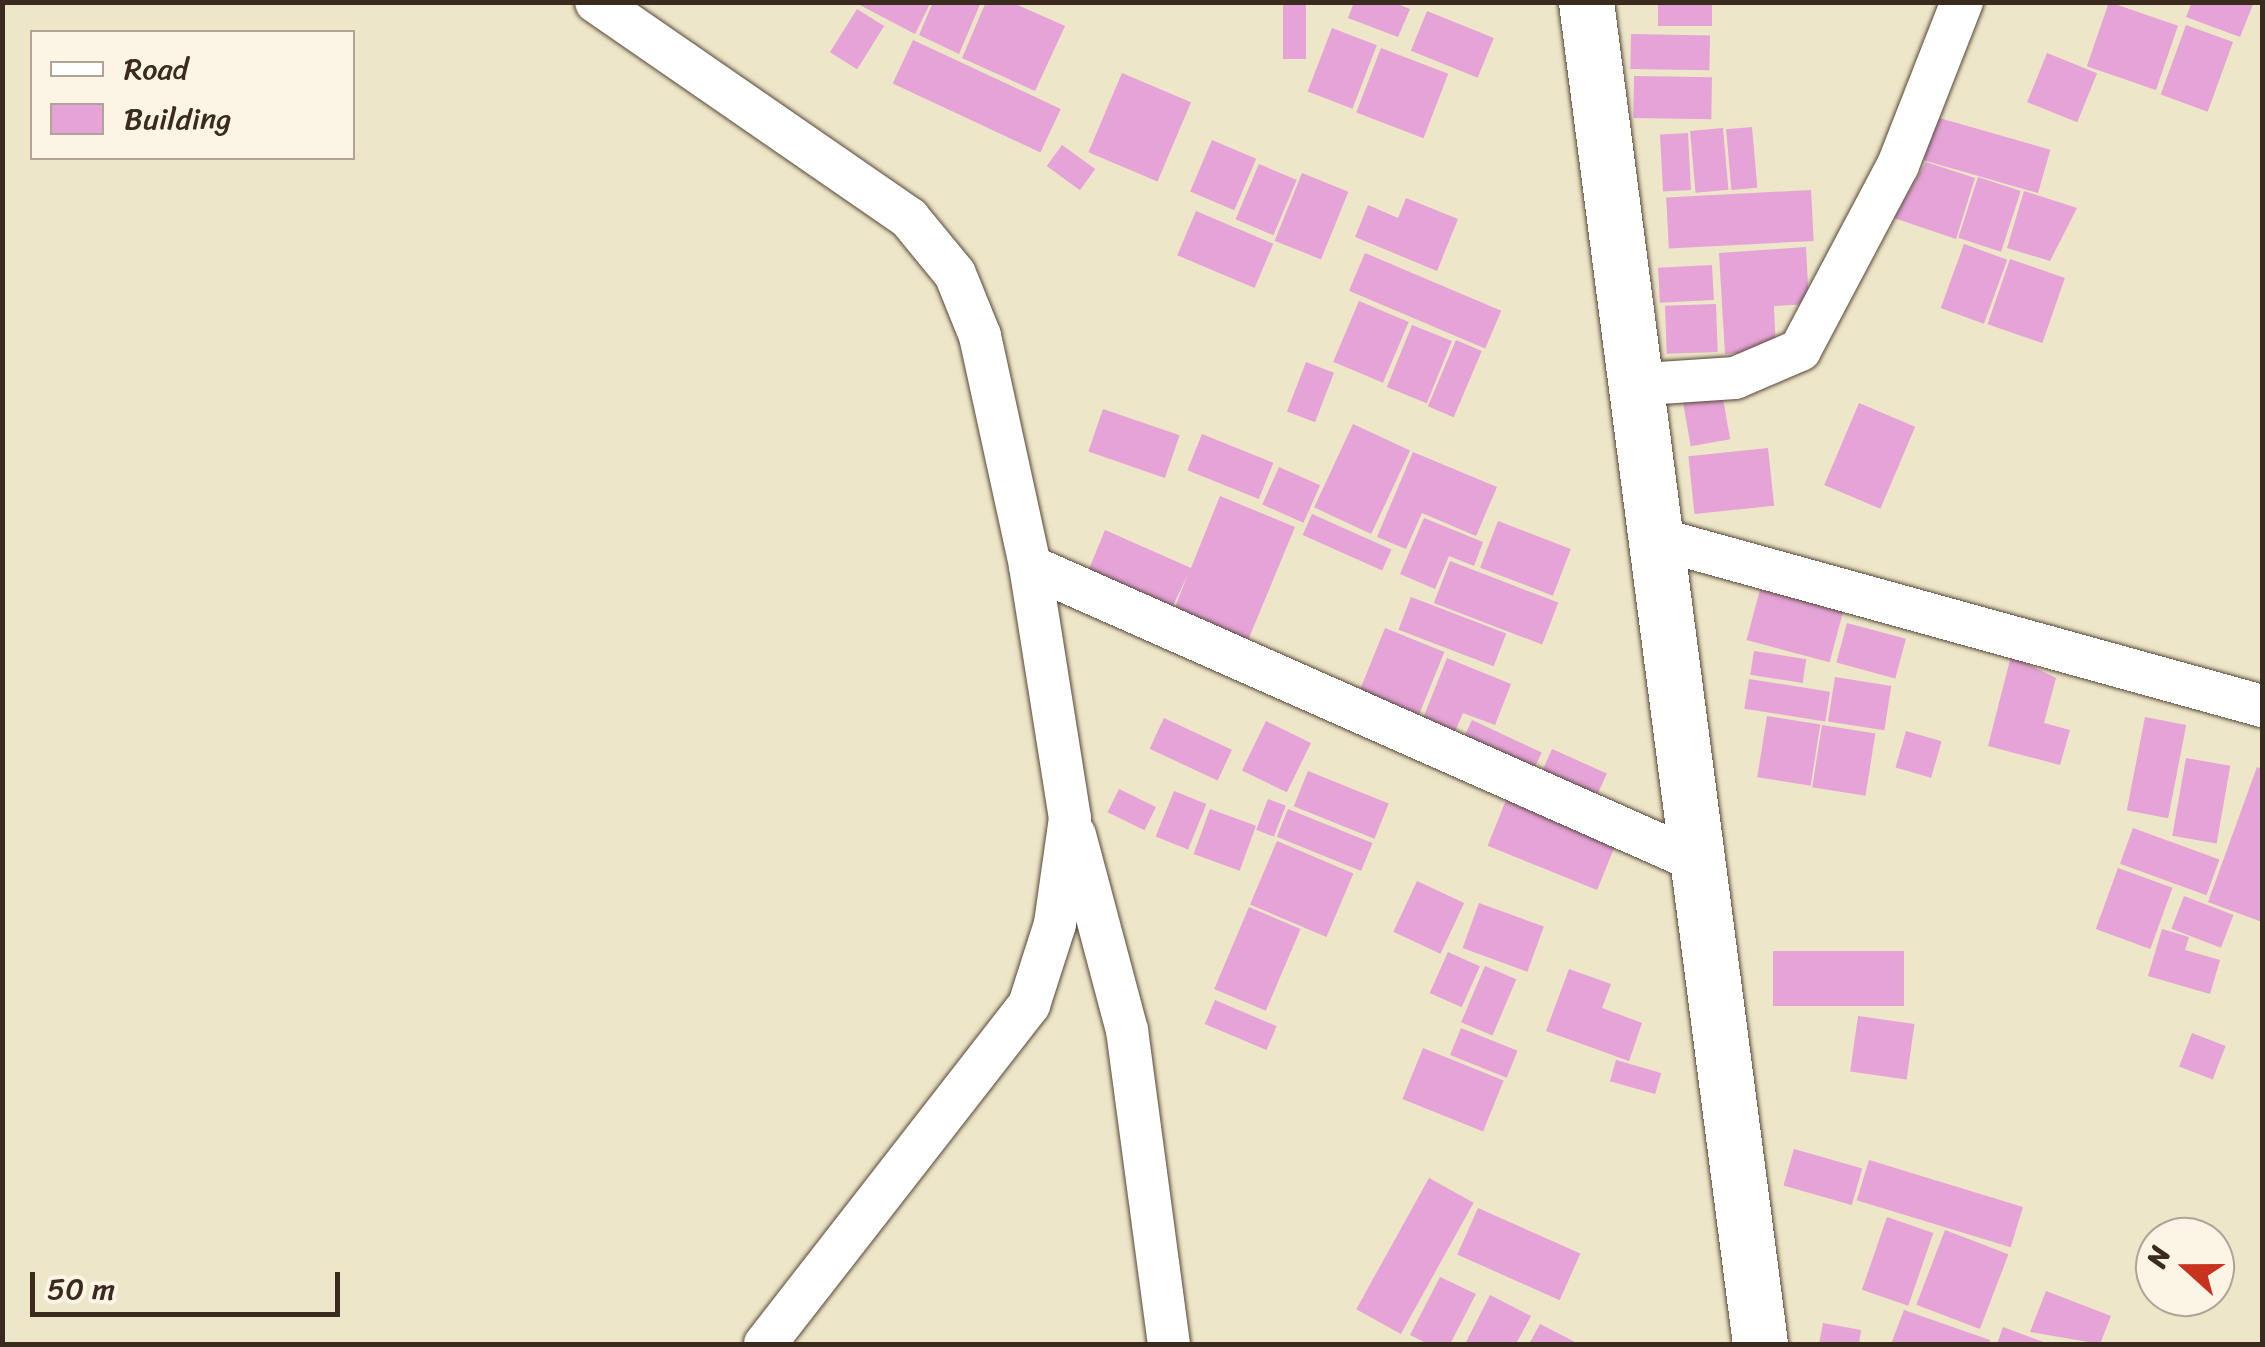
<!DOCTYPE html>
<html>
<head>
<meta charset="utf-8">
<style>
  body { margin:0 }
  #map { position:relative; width:2265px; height:1347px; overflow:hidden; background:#ede6c8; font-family:Sriracha,sans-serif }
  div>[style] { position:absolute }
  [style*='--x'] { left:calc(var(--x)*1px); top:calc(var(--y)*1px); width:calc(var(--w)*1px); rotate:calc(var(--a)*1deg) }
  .building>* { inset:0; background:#e5a3d7; transform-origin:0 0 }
  .roads { filter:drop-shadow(0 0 2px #564638) drop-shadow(0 0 2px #564638) }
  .minor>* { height:42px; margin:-21px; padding:0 21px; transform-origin:21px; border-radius:21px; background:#fff }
  .major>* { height:55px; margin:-27.5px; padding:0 27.5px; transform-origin:27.5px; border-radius:27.5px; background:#fff }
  span { translate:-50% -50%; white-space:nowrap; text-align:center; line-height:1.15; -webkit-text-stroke:8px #fcf5e5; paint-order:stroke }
  .frame { position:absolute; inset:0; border:5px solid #3b2a1e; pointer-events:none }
  .legend { position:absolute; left:30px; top:30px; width:325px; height:130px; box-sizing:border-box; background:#fcf5e5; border:2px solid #afa495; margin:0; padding:12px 18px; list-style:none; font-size:30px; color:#3b2a1e }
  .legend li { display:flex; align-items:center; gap:20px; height:50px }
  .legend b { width:50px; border:2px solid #afa495 }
  .north { position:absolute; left:2135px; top:1217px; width:100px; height:100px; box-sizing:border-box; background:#fcf5e5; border:2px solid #afa495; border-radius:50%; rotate:291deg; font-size:28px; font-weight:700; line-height:40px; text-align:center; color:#3b2a1e }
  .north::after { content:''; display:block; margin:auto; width:35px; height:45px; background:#c8321e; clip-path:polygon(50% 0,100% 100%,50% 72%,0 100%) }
  .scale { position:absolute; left:30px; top:1272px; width:310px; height:45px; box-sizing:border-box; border:5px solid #3b2a1e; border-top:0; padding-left:12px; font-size:30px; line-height:35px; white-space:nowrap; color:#3b2a1e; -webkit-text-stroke:8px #fcf5e5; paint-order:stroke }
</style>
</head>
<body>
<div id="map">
  <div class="building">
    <div style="clip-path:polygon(854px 2px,931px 2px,915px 34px)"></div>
    <div style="clip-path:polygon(933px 2px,981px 2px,959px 54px,919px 35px)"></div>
    <div style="clip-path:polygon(986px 2px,1011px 2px,1065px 26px,1035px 91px,962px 58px)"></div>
    <div style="left:1283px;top:2px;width:23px;height:57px"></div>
    <div style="clip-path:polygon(1354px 2px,1393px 2px,1410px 9px,1398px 37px,1348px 18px)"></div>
    <div style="left:1658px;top:2px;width:54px;height:24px"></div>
    <div style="left:2109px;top:2px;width:73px;height:68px;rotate:19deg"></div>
    <div style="clip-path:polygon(2192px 2px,2254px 2px,2240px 37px,2186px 17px)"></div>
    <div style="left:857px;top:9px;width:32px;height:51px;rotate:32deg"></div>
    <div style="left:1427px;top:11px;width:72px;height:43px;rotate:22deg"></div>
    <div style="left:2186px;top:25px;width:50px;height:74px;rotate:20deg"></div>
    <div style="left:1332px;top:28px;width:48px;height:68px;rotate:21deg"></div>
    <div style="left:1631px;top:34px;width:79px;height:35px;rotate:1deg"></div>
    <div style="left:913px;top:40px;width:163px;height:48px;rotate:25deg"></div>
    <div style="left:1381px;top:48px;width:72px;height:69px;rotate:21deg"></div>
    <div style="left:2047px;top:53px;width:54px;height:53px;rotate:22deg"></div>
    <div style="left:1122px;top:73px;width:75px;height:86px;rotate:23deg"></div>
    <div style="left:1634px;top:76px;width:78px;height:42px;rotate:1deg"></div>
    <div style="left:1936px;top:117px;width:119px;height:45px;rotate:16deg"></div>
    <div style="left:1752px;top:127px;width:61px;height:26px;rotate:85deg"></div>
    <div style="left:1723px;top:128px;width:62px;height:33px;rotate:85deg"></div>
    <div style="left:1688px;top:133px;width:57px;height:28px;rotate:87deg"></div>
    <div style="left:1212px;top:140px;width:48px;height:56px;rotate:23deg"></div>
    <div style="left:1062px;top:145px;width:41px;height:26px;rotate:36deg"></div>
    <div style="clip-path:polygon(1926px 162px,1975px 178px,1956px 239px,1894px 218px)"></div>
    <div style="left:1259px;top:164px;width:41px;height:60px;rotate:23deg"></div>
    <div style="left:1302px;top:173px;width:50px;height:73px;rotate:22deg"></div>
    <div style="left:1978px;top:177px;width:45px;height:64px;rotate:18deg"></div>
    <div style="left:1811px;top:190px;width:51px;height:145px;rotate:87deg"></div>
    <div style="clip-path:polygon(2024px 191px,2077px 208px,2050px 261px,2007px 248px)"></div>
    <div style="clip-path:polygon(1406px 198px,1458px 219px,1437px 271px,1355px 237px,1368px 205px,1398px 218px)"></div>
    <div style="left:1196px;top:211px;width:84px;height:48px;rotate:23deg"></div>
    <div style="left:1964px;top:244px;width:46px;height:68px;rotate:20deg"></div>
    <div style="clip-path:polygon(1806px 247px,1809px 304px,1774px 306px,1776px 351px,1725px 354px,1719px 253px)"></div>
    <div style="left:1365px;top:253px;width:148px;height:41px;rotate:23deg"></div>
    <div style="left:2010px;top:259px;width:58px;height:69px;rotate:19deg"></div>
    <div style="left:1712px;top:265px;width:35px;height:54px;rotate:87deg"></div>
    <div style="left:1359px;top:301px;width:54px;height:66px;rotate:23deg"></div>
    <div style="left:1716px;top:304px;width:48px;height:51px;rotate:88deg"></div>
    <div style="left:1412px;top:325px;width:43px;height:67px;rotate:22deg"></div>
    <div style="left:1456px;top:340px;width:28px;height:72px;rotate:23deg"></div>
    <div style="left:1306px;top:362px;width:30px;height:53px;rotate:21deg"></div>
    <div style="left:1722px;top:393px;width:47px;height:40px;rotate:80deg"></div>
    <div style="left:1859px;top:403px;width:61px;height:89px;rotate:23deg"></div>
    <div style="left:1103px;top:409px;width:81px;height:45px;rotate:19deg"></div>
    <div style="left:1353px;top:424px;width:63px;height:92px;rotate:25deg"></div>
    <div style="left:1202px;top:434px;width:77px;height:39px;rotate:22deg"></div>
    <div style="left:1768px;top:448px;width:58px;height:80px;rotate:84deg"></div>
    <div style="clip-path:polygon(1413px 452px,1497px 487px,1476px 536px,1422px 513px,1406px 549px,1377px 537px)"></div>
    <div style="left:1279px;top:467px;width:45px;height:41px;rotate:24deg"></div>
    <div style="clip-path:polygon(1220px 496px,1295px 527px,1246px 645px,1172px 615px,1188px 574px,1171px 610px,1087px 574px,1105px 530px,1191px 568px)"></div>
    <div style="left:1312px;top:514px;width:87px;height:23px;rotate:24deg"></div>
    <div style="clip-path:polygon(1424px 518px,1483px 542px,1474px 566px,1449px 556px,1435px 589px,1400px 574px)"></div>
    <div style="left:1498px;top:521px;width:78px;height:50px;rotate:21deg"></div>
    <div style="left:1450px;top:561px;width:116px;height:45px;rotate:21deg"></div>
    <div style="left:1761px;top:586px;width:86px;height:56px;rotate:15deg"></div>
    <div style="left:1411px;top:597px;width:102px;height:35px;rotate:21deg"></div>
    <div style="left:1847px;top:623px;width:61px;height:41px;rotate:15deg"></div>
    <div style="left:1385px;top:628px;width:64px;height:81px;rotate:22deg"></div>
    <div style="left:1754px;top:651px;width:53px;height:24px;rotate:9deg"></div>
    <div style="clip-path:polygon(2011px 656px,2056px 678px,2044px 723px,2070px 730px,2060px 765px,1988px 746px)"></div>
    <div style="clip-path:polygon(1447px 658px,1511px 684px,1495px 725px,1463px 713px,1452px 739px,1420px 726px)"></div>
    <div style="left:1835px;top:677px;width:57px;height:45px;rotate:9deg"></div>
    <div style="left:1749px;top:679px;width:82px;height:30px;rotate:9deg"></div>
    <div style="left:1767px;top:716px;width:54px;height:62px;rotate:9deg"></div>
    <div style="left:2145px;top:717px;width:42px;height:95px;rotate:11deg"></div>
    <div style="left:1164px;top:718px;width:75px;height:34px;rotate:25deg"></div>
    <div style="left:1472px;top:720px;width:77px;height:34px;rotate:25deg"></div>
    <div style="left:1266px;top:721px;width:50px;height:55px;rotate:26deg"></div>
    <div style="left:1822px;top:725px;width:54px;height:63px;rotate:9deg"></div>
    <div style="left:1906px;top:731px;width:37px;height:38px;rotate:16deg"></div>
    <div style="left:1552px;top:749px;width:60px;height:43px;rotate:24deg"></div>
    <div style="left:2186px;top:758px;width:45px;height:79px;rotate:10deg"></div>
    <div style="clip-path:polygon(2257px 767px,2262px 769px,2262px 922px,2208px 902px)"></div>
    <div style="left:1308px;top:771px;width:87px;height:38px;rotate:22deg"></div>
    <div style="left:1119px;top:789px;width:41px;height:26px;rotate:26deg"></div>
    <div style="left:1174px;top:791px;width:35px;height:49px;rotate:22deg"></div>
    <div style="left:1509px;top:793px;width:118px;height:57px;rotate:22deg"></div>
    <div style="left:1268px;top:799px;width:19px;height:33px;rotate:21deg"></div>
    <div style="left:1210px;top:809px;width:49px;height:48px;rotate:20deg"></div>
    <div style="left:1288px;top:809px;width:91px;height:30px;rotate:22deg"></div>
    <div style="left:2133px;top:828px;width:92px;height:38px;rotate:20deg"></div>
    <div style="left:1277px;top:841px;width:83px;height:69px;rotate:23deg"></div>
    <div style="left:2118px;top:868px;width:58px;height:65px;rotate:20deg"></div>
    <div style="left:1417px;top:881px;width:52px;height:56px;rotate:25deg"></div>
    <div style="left:2184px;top:896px;width:53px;height:35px;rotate:21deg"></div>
    <div style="left:1479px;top:903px;width:69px;height:48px;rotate:20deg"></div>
    <div style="left:1249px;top:907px;width:56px;height:89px;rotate:23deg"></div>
    <div style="clip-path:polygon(2162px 929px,2189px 937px,2185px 950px,2220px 960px,2210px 994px,2148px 976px)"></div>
    <div style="left:1773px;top:951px;width:131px;height:55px"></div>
    <div style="left:1448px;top:952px;width:35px;height:45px;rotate:24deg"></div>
    <div style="left:1485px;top:966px;width:34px;height:61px;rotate:23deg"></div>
    <div style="clip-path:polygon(1569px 969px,1611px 984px,1602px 1008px,1642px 1023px,1629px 1061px,1546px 1031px)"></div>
    <div style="left:1215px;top:1000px;width:67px;height:26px;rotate:23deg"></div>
    <div style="left:1858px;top:1016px;width:57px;height:56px;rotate:8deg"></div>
    <div style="left:1461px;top:1028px;width:61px;height:29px;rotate:22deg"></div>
    <div style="left:2192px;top:1033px;width:36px;height:36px;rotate:21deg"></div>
    <div style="left:1423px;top:1048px;width:87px;height:55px;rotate:22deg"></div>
    <div style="left:1616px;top:1060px;width:47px;height:22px;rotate:16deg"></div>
    <div style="left:1794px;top:1149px;width:71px;height:38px;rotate:16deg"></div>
    <div style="left:1869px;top:1160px;width:161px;height:42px;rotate:17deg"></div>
    <div style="left:1429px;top:1178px;width:51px;height:150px;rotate:29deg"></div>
    <div style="left:1478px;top:1208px;width:112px;height:51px;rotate:24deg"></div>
    <div style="left:1887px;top:1217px;width:49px;height:77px;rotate:19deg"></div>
    <div style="left:1945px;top:1230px;width:68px;height:80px;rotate:21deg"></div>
    <div style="clip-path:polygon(1440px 1277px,1476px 1294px,1450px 1344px,1428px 1344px,1410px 1335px)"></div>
    <div style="clip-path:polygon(2046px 1291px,2111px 1316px,2100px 1344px,2030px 1332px)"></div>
    <div style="clip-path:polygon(1490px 1295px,1531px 1316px,1516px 1344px,1465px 1344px)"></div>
    <div style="clip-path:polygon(1904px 1310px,1990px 1340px,1989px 1344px,1891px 1344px)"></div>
    <div style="clip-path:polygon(1823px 1323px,1861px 1330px,1859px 1344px,1819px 1344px)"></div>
    <div style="clip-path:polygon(1540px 1324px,1579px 1344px,1529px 1344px)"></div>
    <div style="clip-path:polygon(2003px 1327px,2038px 1340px,2049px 1344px,1997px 1344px)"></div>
  </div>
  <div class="roads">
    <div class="minor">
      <div style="--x:596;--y:2;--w:380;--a:34.6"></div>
      <div style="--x:909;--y:218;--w:72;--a:50.6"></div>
      <div style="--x:955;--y:274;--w:67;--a:68"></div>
      <div style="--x:980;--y:336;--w:235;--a:77.7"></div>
      <div style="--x:1030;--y:566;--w:255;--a:81"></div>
      <div style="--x:1070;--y:818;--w:107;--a:98.1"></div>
      <div style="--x:1055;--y:924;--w:85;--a:107.8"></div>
      <div style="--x:1029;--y:1005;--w:430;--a:127.9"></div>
      <div style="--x:1630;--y:385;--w:105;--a:-3.8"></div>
      <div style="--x:1735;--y:378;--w:71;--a:-23.3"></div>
      <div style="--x:1800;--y:350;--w:209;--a:-62.1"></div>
      <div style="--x:1898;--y:165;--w:175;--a:-68.6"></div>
      <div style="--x:1655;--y:538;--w:630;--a:15.47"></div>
      <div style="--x:1030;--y:566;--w:736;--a:23.88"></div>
      <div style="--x:1075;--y:835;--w:202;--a:75.1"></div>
      <div style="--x:1127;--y:1030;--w:317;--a:82.4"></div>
    </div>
    <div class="major">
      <div style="--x:1586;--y:2;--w:1353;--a:82.61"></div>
    </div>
  </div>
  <div class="frame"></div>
  <ul class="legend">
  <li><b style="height:12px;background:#fff"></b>Road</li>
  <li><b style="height:28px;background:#e5a3d7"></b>Building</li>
  </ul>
  <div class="north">N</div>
  <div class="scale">50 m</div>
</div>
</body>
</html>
